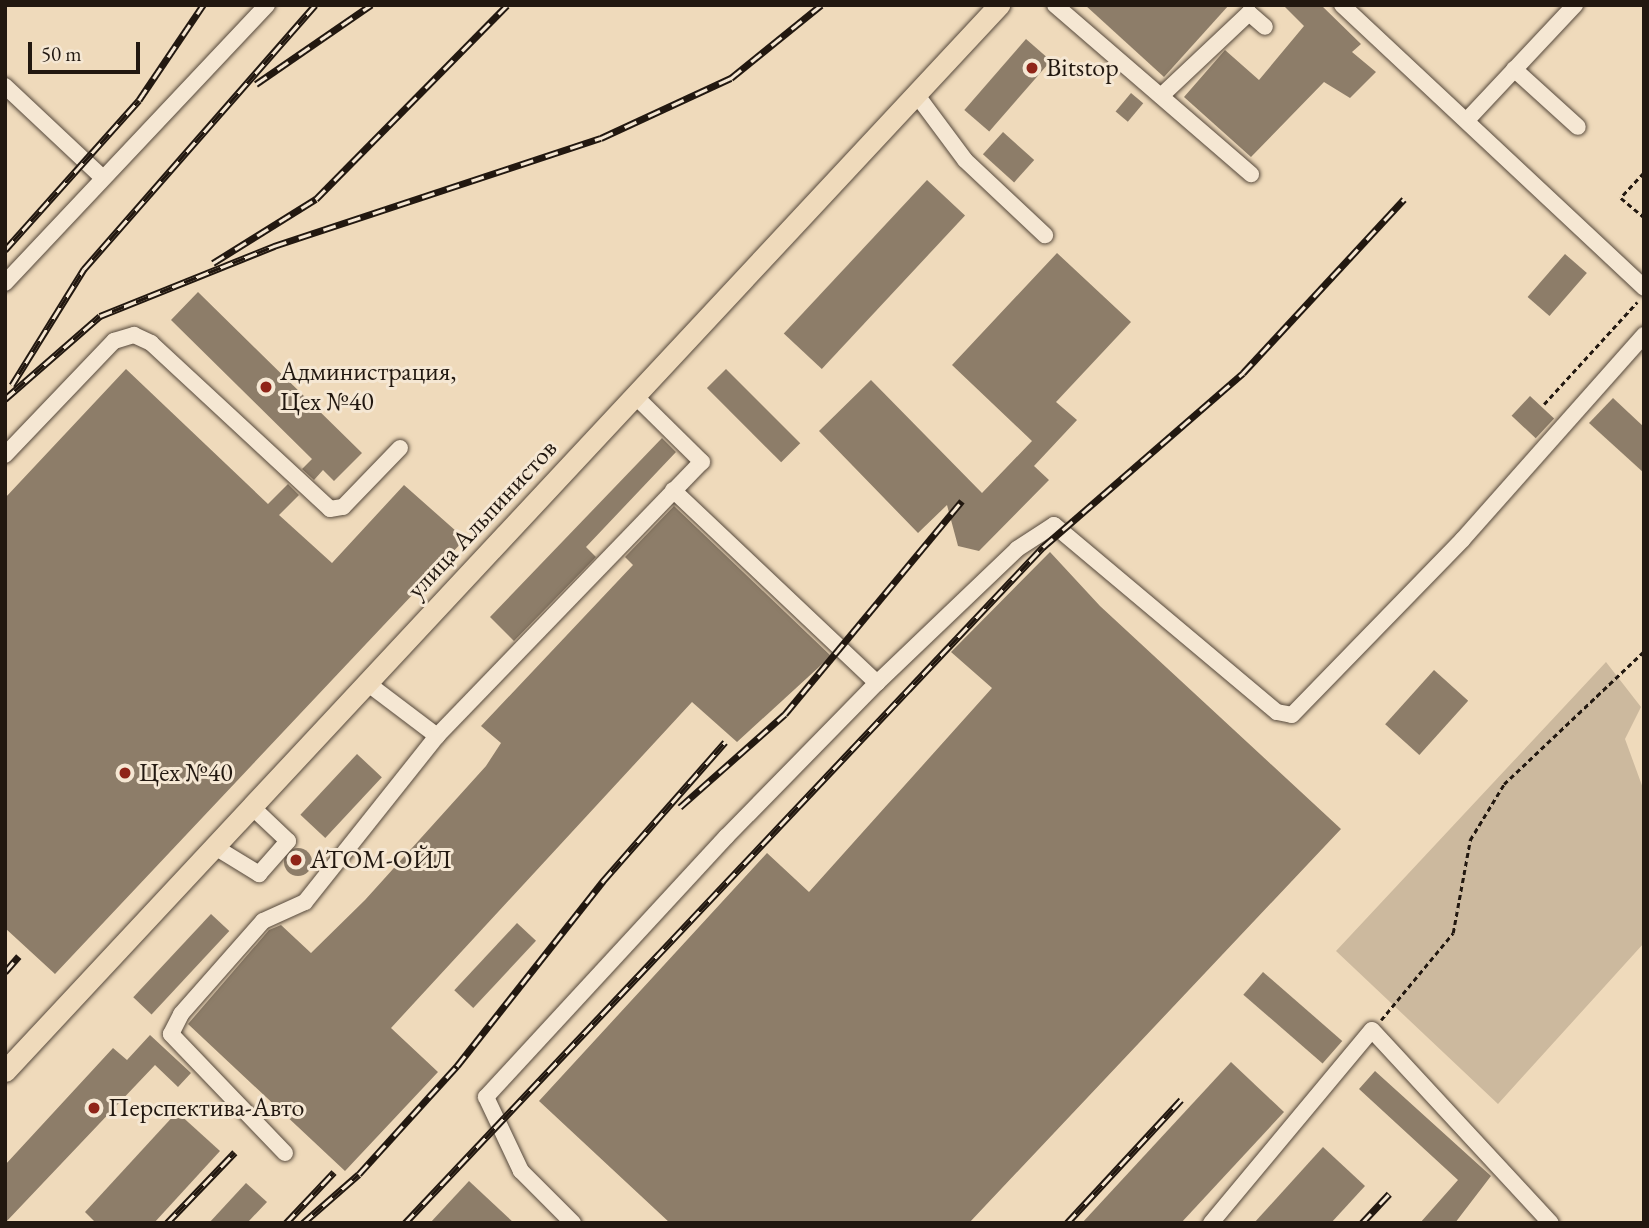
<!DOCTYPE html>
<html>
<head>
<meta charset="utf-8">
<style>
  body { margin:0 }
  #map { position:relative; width:1649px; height:1228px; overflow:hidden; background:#efdabb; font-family:"EB Garamond",serif }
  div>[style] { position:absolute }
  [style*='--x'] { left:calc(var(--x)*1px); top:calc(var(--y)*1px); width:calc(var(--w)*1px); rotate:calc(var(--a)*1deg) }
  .green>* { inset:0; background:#ccb99e }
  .building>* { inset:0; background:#8d7d69; transform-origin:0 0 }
  .round { border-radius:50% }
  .path>* { height:2.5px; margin-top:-1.25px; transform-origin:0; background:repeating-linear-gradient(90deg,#221810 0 5px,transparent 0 8.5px) }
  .roads { filter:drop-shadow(0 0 2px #55483b) drop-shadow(0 0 2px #55483b) }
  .minor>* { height:16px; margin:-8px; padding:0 8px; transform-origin:8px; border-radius:8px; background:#f5e7d3 }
  .major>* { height:21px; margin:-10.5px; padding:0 10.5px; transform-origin:10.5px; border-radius:10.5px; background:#efdabb }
  .rail>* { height:7px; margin-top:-3.5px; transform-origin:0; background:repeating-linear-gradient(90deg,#f5e7d3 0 13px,#221810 0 26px); box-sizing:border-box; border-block:2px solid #221810 }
  .dots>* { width:19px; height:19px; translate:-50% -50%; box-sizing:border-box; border:4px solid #f5e7d3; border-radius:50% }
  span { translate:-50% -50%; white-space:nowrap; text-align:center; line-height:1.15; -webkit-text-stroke:6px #f5e7d3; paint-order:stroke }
  .poi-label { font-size:26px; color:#221810 }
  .left { translate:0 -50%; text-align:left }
  .street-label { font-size:26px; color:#221810 }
  .frame { position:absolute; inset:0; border:7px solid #221810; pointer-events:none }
  .scale { position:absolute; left:28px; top:42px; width:112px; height:32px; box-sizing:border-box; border:4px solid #221810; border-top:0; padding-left:9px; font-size:21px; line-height:24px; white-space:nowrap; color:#221810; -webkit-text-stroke:5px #f5e7d3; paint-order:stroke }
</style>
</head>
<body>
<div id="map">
  <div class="green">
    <div style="clip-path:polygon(1606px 662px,1641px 707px,1625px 739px,1644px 791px,1644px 943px,1498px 1104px,1336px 951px)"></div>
  </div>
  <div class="building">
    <div style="clip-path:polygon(1085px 5px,1229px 5px,1164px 77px)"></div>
    <div style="clip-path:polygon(1283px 5px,1321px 5px,1361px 44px,1352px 52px,1376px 72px,1350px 98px,1324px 82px,1251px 157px,1184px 97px,1225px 50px,1259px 80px,1304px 26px)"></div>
    <div style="left:1026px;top:39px;width:33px;height:94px;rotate:41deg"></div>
    <div style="left:1131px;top:93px;width:16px;height:24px;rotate:40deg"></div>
    <div style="left:1003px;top:132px;width:42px;height:30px;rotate:42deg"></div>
    <div style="left:927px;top:180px;width:52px;height:210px;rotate:43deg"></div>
    <div style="clip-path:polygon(1057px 253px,1131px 322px,1056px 402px,1077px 420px,1034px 466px,1049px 480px,979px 551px,958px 546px,947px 505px,918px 533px,819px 431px,871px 380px,982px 493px,1032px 441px,952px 365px)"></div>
    <div style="left:1565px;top:254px;width:29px;height:57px;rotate:41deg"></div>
    <div style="clip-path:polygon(198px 292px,362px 453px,334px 481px,323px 470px,314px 480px,302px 469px,312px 459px,171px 320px)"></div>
    <div style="clip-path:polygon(126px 369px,268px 504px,288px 484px,299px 495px,279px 515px,332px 563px,404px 485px,465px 539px,55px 974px,5px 928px,5px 498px)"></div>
    <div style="left:726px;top:369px;width:105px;height:27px;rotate:45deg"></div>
    <div style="left:1530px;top:396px;width:33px;height:27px;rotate:43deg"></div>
    <div style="clip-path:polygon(1613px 398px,1644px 427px,1644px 473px,1589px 423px)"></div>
    <div style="clip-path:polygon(662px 438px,676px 452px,586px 547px,596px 557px,514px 641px,490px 617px)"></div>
    <div style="clip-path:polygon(674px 506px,831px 656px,737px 742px,692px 702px,391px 1028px,438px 1072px,345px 1171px,188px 1024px,269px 930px,281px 925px,311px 953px,365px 900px,486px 766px,501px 743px,481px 726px,633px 565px,625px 557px)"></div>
    <div style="clip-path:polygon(1050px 552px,1100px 606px,1341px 829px,969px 1223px,670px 1223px,539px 1101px,767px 853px,809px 892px,992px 688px,951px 652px)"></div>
    <div style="left:1434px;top:670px;width:46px;height:73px;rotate:42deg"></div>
    <div style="left:357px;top:754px;width:34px;height:83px;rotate:43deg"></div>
    <div class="round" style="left:284px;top:848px;width:28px;height:28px"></div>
    <div style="left:211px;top:914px;width:25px;height:114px;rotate:43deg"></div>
    <div style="left:517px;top:923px;width:26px;height:92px;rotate:43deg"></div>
    <div style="left:1263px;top:972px;width:105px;height:30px;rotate:41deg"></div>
    <div style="clip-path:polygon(150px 1035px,191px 1073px,178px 1087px,155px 1065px,5px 1223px,5px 1165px,113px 1048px,127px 1060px)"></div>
    <div style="clip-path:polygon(1231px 1062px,1284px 1112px,1181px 1223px,1082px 1223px)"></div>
    <div style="clip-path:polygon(1375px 1071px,1491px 1176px,1455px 1223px,1420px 1223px,1458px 1180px,1359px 1089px)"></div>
    <div style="clip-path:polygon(177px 1112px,220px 1151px,154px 1223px,96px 1223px,85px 1212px)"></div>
    <div style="clip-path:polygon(1323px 1147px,1365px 1186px,1331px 1223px,1254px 1223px)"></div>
    <div style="clip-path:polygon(469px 1181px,514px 1223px,430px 1223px)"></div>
    <div style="clip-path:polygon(246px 1183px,267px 1202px,247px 1223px,209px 1223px)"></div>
  </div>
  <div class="path">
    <div style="--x:1644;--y:173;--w:34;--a:133"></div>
    <div style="--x:1621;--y:198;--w:30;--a:40"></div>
    <div style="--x:1544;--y:404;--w:138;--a:-47.6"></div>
    <div style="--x:1381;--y:1020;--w:113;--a:-50.4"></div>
    <div style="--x:1453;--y:933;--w:95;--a:-79.6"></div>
    <div style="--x:1470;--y:840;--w:66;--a:-58.7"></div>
    <div style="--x:1504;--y:784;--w:193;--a:-43.5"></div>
  </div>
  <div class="roads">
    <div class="minor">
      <div style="--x:1055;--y:5;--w:259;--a:40.8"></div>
      <div style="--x:1342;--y:5;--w:414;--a:43.1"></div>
      <div style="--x:1514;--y:69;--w:86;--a:42.2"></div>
      <div style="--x:5;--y:86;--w:134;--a:43.2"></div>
      <div style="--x:916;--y:94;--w:82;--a:53.4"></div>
      <div style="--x:965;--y:160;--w:110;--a:43.2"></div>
      <div style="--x:1161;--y:96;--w:121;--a:-43.3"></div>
      <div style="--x:1249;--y:13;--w:21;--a:41"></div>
      <div style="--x:1467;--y:120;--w:158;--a:-46.8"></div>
      <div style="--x:5;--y:283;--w:382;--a:-46.7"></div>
      <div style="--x:5;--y:455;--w:158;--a:-46.3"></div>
      <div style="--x:114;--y:341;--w:21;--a:-17"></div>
      <div style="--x:134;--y:335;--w:19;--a:25"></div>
      <div style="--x:151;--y:343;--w:244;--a:42.8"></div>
      <div style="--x:330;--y:509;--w:13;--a:-9"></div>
      <div style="--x:343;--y:507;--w:82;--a:-46"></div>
      <div style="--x:673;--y:490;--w:281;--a:43.4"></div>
      <div style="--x:877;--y:683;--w:194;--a:-43.7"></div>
      <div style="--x:1017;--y:549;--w:44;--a:-33"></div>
      <div style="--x:1054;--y:525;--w:291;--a:40"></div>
      <div style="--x:1277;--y:712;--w:15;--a:11"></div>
      <div style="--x:1292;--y:715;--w:245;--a:-45.8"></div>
      <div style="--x:1463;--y:539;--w:273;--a:-48.4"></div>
      <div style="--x:367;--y:683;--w:88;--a:37.1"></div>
      <div style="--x:437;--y:736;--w:381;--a:-46"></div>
      <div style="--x:702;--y:462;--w:94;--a:-135.4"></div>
      <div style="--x:215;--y:847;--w:52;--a:31.5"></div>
      <div style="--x:259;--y:874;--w:44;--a:-48.7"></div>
      <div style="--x:288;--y:841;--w:50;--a:-136.6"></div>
      <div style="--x:285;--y:1153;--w:165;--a:-133.8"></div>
      <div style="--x:171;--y:1034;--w:22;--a:-63"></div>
      <div style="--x:181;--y:1014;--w:124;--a:-48.6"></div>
      <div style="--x:263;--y:921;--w:46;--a:-24.3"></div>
      <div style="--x:305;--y:902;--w:212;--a:-51.5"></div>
      <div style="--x:573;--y:1223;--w:74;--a:-135"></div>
      <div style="--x:521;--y:1171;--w:82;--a:-115.3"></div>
      <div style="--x:486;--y:1097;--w:354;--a:-47.3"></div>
      <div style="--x:726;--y:837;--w:216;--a:-45.6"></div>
      <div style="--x:1211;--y:1223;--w:251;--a:-50.2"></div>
      <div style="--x:1372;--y:1030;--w:263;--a:47.2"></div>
    </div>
    <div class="major">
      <div style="--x:5;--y:1071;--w:1458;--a:-47"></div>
    </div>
  </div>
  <div class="rail">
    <div style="--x:256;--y:84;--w:140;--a:-34.5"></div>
    <div style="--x:5;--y:250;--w:201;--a:-48.2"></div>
    <div style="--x:139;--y:100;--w:115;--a:-56"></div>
    <div style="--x:213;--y:263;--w:121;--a:-31.9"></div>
    <div style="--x:316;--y:199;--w:272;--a:-45.4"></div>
    <div style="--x:12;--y:385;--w:137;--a:-58.2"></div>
    <div style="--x:84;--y:269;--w:351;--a:-48.8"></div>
    <div style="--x:5;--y:399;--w:126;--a:-41.1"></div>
    <div style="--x:100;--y:316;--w:188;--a:-21.9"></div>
    <div style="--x:274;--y:246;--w:344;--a:-18.3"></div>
    <div style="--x:601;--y:138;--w:143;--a:-24.8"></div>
    <div style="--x:731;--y:78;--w:116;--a:-39"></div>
    <div style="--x:680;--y:807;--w:140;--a:-41.5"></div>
    <div style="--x:785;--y:714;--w:277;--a:-50.3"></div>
    <div style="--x:5;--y:972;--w:21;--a:-49"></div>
    <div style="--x:167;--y:1223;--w:98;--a:-46.2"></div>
    <div style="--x:286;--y:1223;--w:70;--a:-46.7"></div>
    <div style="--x:303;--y:1223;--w:74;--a:-41.2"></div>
    <div style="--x:359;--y:1174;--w:146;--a:-47.8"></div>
    <div style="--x:457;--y:1066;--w:236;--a:-51.7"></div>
    <div style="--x:603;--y:881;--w:185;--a:-48.7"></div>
    <div style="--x:405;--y:1223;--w:930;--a:-46.66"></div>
    <div style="--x:1043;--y:547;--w:265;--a:-41"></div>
    <div style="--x:1243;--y:373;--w:237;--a:-47.2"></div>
    <div style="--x:1067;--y:1223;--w:168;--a:-47.2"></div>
    <div style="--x:1362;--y:1223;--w:40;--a:-47"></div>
  </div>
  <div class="dots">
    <div style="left:1032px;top:68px;background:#8f2418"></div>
    <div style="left:266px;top:387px;background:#8f2418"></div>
    <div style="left:125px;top:773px;background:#8f2418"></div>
    <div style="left:296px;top:860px;background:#8f2418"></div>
    <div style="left:94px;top:1108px;background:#8f2418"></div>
  </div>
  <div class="poi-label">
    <span class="left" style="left:1046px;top:68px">Bitstop</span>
    <span class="left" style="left:280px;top:387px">Администрация,<br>Цех №40</span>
    <span class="left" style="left:139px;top:773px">Цех №40</span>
    <span class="left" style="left:310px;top:860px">АТОМ-ОЙЛ</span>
    <span class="left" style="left:108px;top:1108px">Перспектива-Авто</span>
  </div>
  <div class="street-label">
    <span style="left:482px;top:519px;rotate:-47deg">улица Альпинистов</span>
  </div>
  <div class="frame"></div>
  <div class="scale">50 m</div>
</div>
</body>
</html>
